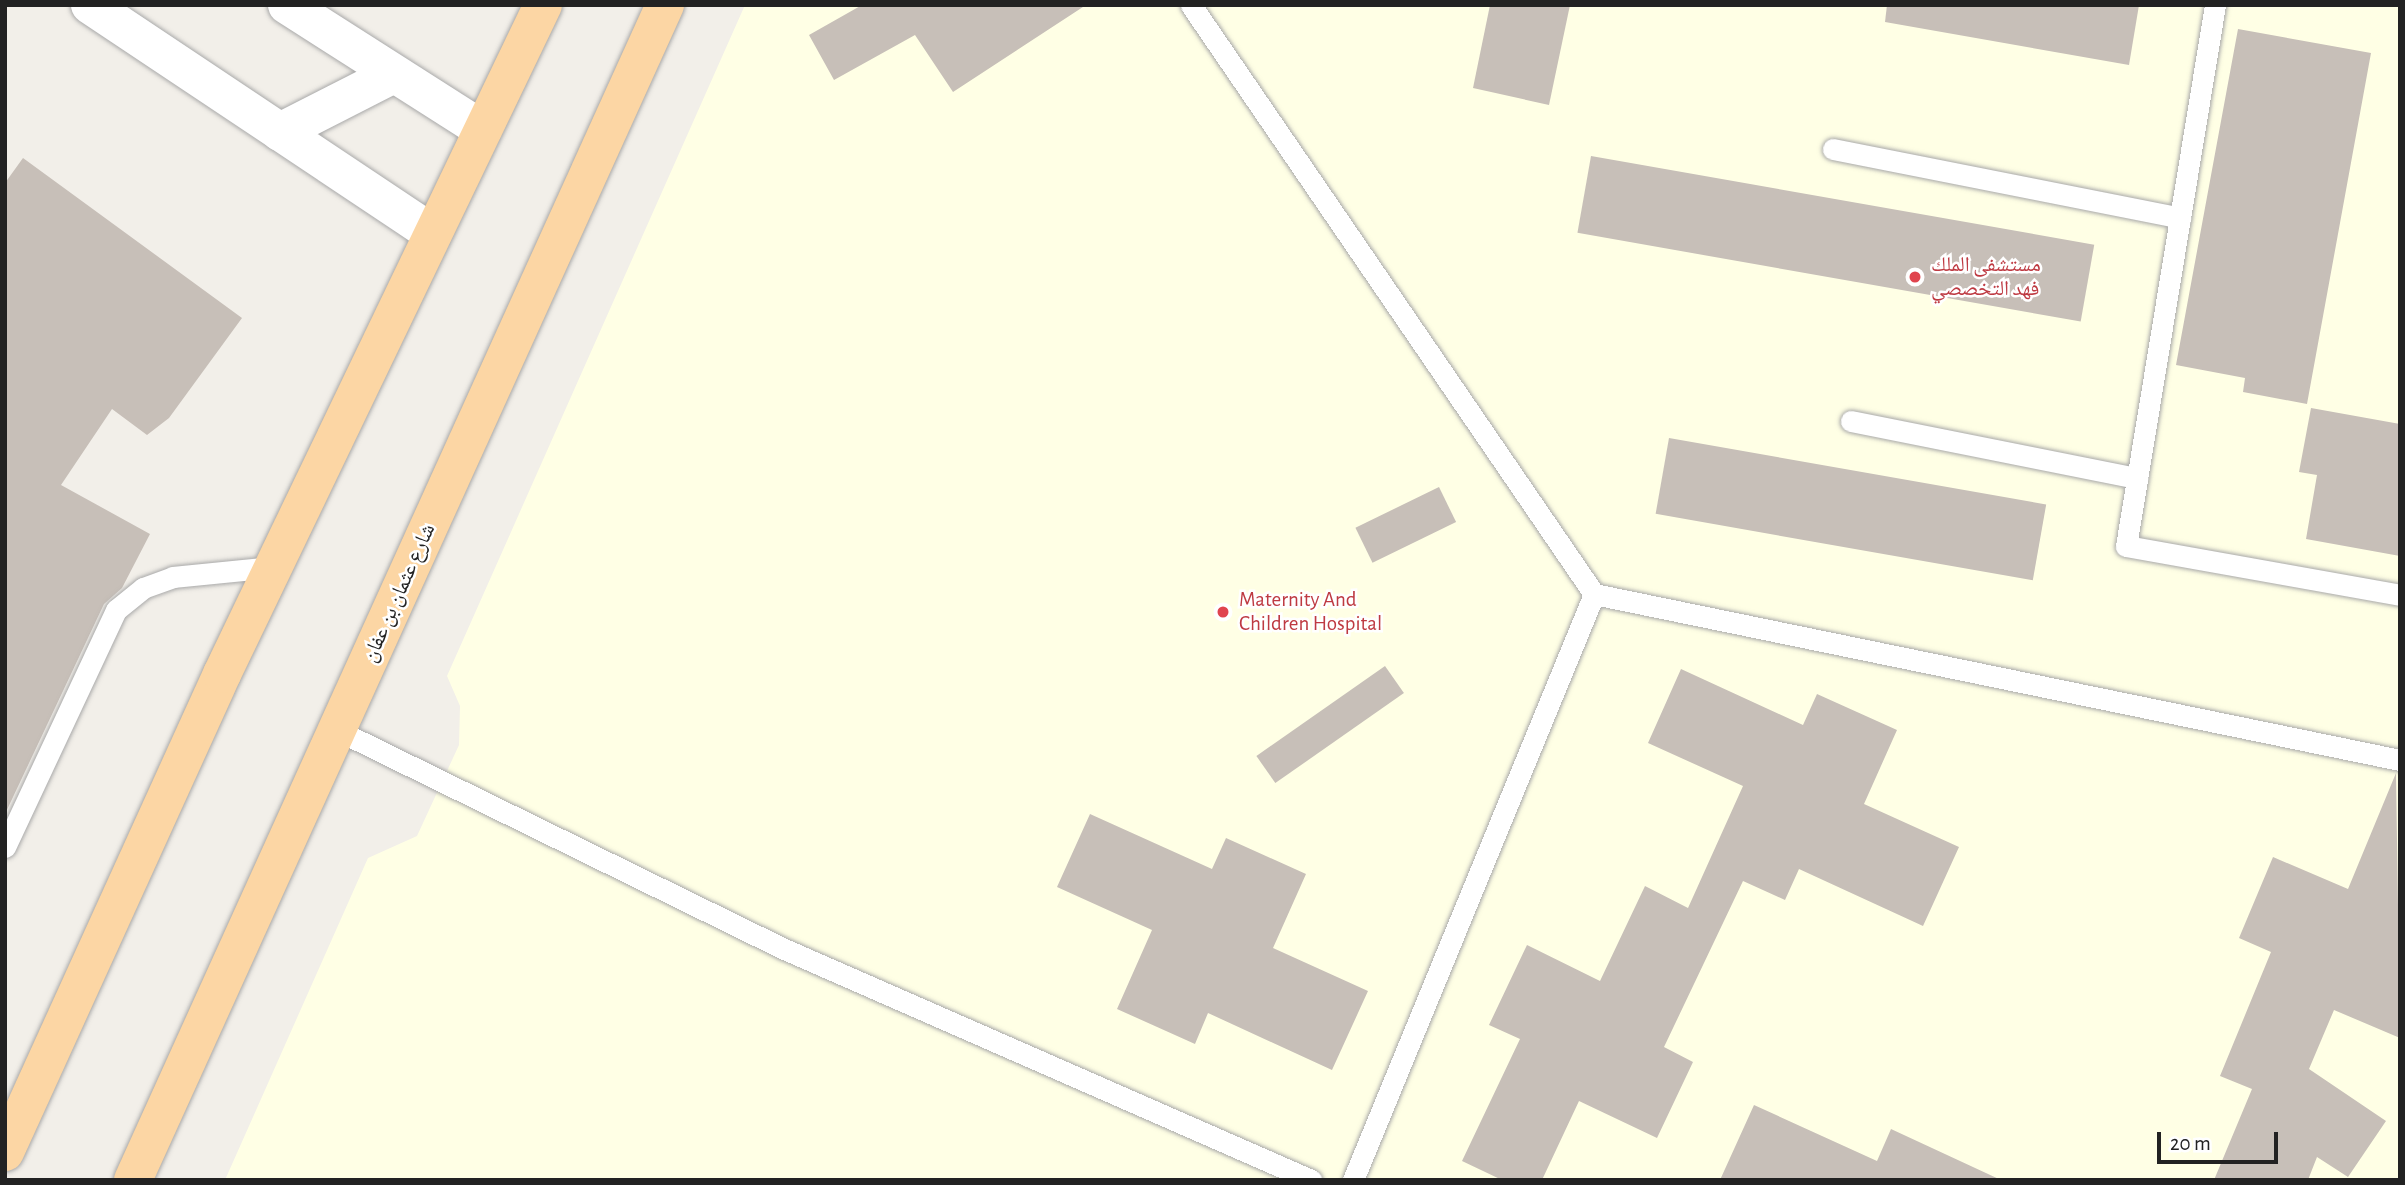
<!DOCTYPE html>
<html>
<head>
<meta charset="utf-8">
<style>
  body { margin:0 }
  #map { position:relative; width:2405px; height:1185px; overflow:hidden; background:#f2efe9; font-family:"Alegreya Sans","Noto Naskh Arabic",sans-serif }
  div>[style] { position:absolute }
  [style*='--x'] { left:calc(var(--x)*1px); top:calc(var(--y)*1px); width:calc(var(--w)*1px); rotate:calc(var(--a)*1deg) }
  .education>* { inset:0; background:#ffffe5 }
  .building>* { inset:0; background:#c7bfb8; transform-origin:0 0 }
  .roads { filter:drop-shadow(0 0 2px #a9a9a9) drop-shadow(0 0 2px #a9a9a9) }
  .service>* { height:21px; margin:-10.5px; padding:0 10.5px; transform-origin:10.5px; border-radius:10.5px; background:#fff }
  .minor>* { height:38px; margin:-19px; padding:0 19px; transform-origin:19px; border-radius:19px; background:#fff }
  .primary>* { height:38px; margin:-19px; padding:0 19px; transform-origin:19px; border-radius:19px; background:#fcd6a4 }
  .dots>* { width:19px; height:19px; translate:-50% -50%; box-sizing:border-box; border:4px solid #fff; border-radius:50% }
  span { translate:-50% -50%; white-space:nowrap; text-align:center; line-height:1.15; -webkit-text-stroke:5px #fff; paint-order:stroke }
  .health-label { font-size:21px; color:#be3a42 }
  .left { translate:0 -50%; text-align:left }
  .street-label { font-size:21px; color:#222 }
  .frame { position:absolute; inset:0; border:7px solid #222; pointer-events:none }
  .scale { position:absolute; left:2157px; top:1132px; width:121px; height:32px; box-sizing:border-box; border:4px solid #222; border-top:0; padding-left:9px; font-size:21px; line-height:24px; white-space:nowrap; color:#222; -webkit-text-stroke:5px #fff; paint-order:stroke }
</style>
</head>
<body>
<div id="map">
  <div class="education">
    <div style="clip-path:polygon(745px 5px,2400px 5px,2400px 1180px,225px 1180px,368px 858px,417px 836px,459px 745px,460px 706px,447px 676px)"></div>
  </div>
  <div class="building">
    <div style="clip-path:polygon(862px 5px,1086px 5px,953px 92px,915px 35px,834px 80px,809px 35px)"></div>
    <div style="clip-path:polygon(1490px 5px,1570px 5px,1549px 105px,1473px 88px)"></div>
    <div style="clip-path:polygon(1887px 5px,2139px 5px,2129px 65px,1885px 22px)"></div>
    <div style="clip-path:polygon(2238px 29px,2371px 53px,2307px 404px,2243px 392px,2245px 378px,2176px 365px)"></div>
    <div style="left:1591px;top:156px;width:511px;height:78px;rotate:10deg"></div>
    <div style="clip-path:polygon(23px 158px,242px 318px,169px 418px,147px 435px,112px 409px,61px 485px,150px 534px,122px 588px,104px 604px,5px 814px,5px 183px)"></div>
    <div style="clip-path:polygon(2311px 408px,2400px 424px,2400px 556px,2306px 539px,2317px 475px,2299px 472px)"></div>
    <div style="left:1669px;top:438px;width:383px;height:77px;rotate:10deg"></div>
    <div style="left:1439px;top:487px;width:39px;height:93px;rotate:64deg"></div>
    <div style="left:1385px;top:666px;width:33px;height:157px;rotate:55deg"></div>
    <div style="clip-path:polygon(1681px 669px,1803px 725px,1817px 694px,1897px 730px,1864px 804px,1959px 847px,1923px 926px,1799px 869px,1785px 900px,1743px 881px,1664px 1047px,1693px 1062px,1657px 1138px,1579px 1101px,1542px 1180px,1502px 1180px,1462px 1161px,1520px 1039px,1489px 1025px,1527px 945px,1600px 981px,1645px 886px,1688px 908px,1743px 786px,1648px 743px)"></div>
    <div style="clip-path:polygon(2396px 773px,2400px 1038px,2334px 1010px,2309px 1069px,2386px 1121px,2348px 1177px,2317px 1157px,2308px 1180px,2214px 1180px,2252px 1089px,2220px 1076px,2271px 952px,2239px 938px,2273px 857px,2348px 889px)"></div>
    <div style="clip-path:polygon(1090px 814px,1212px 869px,1226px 838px,1306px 874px,1273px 948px,1368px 991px,1332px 1070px,1208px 1013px,1195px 1044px,1117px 1009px,1152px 930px,1057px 887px)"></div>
    <div style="clip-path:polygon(1754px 1105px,1877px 1161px,1891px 1129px,2001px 1180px,1720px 1180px)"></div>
  </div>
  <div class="roads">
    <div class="service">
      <div style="--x:1191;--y:5;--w:714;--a:55.62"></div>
      <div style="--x:1594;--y:594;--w:823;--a:11.64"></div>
      <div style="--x:2215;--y:5;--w:548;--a:99.34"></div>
      <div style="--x:2126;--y:546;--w:278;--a:10.1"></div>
      <div style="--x:1833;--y:149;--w:354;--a:11.2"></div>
      <div style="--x:1851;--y:421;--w:292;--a:11.3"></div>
      <div style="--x:337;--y:730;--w:496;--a:26.1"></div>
      <div style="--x:782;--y:948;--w:578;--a:23.68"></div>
      <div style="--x:5;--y:847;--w:262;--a:-64.9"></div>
      <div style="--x:116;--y:610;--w:35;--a:-39"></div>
      <div style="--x:143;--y:588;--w:32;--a:-20"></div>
      <div style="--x:173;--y:577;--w:100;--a:-5.7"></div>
      <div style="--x:1353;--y:1180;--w:634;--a:-67.64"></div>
    </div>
    <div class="minor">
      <div style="--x:90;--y:5;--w:412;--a:33.7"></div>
      <div style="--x:287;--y:5;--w:232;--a:32.5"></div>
      <div style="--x:280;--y:132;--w:128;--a:-27"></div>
    </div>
    <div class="primary">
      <div style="--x:5;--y:1152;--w:525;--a:-65.58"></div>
      <div style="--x:222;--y:674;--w:742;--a:-64.37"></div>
      <div style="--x:133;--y:1180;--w:1290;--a:-65.64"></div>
    </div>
  </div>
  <div class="dots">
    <div style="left:1915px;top:277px;background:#e0444e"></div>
    <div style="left:1223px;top:612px;background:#e0444e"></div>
  </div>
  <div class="health-label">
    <span class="left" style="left:1931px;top:277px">مستشفى الملك<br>فهد التخصصي</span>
    <span class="left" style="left:1239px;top:612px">Maternity And<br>Children Hospital</span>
  </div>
  <div class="street-label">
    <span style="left:399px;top:593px;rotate:-66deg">شارع عثمان بن عفان</span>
  </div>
  <div class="frame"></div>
  <div class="scale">20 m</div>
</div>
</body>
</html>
